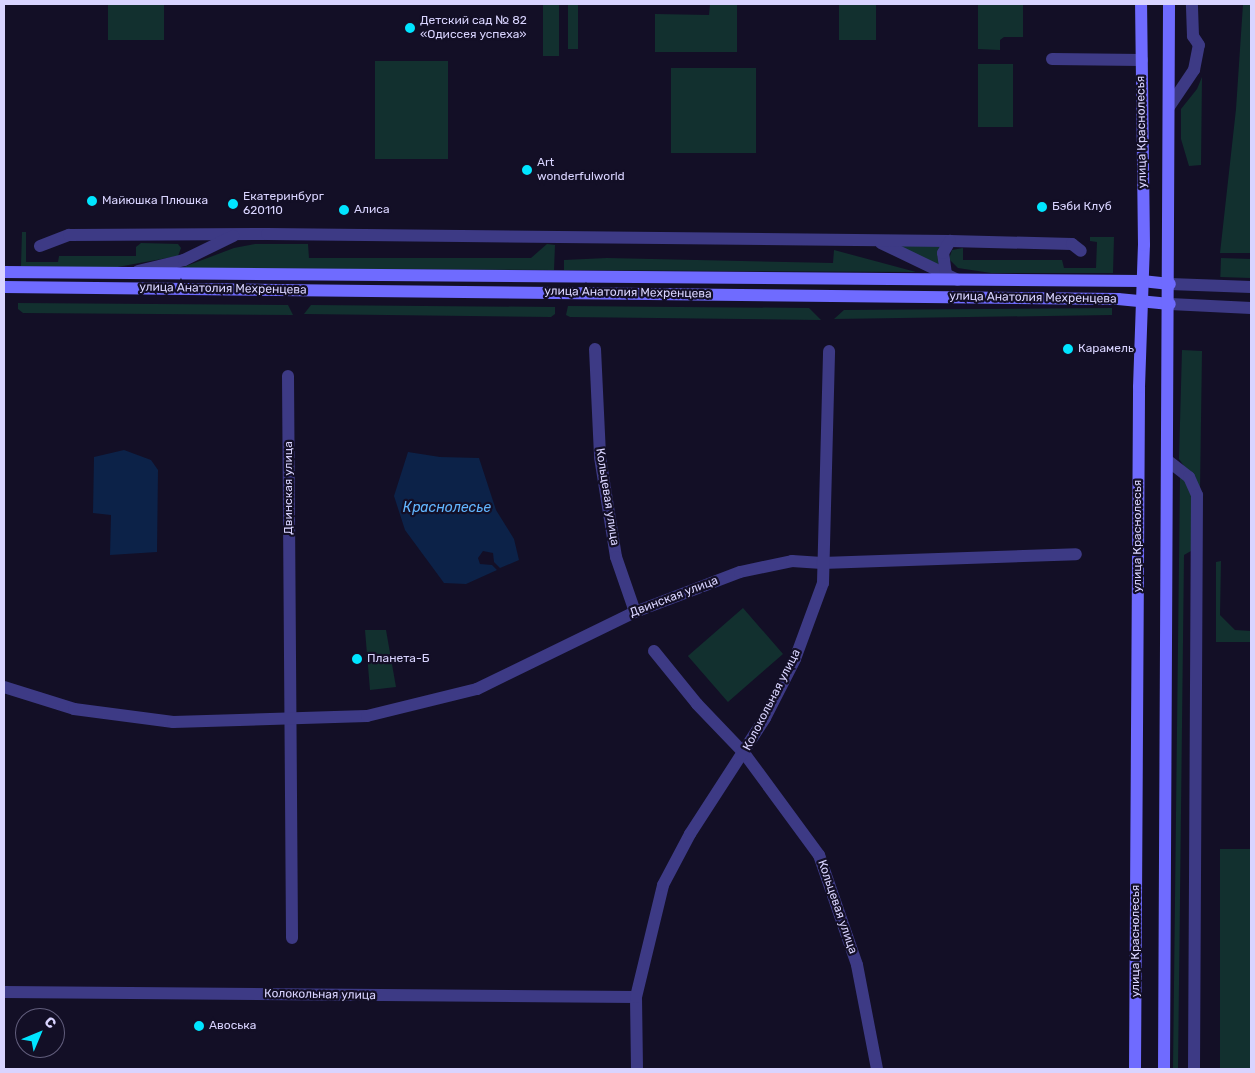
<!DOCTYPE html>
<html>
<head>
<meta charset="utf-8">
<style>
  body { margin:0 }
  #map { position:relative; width:1255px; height:1073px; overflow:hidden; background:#130f26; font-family:Rubik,sans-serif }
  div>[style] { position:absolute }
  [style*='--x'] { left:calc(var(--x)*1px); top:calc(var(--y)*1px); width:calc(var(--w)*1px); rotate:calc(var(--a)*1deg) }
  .green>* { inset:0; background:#12302f; transform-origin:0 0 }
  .water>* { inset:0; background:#0c2248 }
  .street>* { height:12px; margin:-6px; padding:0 6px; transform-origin:6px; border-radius:6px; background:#3d3a85 }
  .secondary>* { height:12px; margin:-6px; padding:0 6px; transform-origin:6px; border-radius:6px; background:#6f6bff }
  .dots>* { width:14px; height:14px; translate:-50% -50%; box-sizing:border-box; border:2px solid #130f26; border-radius:50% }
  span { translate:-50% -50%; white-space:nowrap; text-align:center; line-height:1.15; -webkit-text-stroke:4.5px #130f26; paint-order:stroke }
  .poi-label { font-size:12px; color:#d9d4ff }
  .left { translate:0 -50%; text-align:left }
  .street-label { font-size:12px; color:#d9d4ff }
  .water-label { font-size:14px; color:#62b6ff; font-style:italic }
  .frame { position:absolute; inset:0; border:5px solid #d9d4ff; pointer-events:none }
  .north { position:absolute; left:15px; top:1008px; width:50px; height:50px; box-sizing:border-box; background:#130f26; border:1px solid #625e7d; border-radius:50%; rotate:45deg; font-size:14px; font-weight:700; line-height:20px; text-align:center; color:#d9d4ff }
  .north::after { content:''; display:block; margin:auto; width:18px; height:22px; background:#00e5ff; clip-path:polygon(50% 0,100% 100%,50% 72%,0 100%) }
</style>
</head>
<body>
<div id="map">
  <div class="green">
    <div style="left:108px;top:4px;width:56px;height:36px"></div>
    <div style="left:543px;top:4px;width:16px;height:52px"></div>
    <div style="left:568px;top:4px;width:10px;height:45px"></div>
    <div style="clip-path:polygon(710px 4px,737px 4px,737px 52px,655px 52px,655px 14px,709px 15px)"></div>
    <div style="left:839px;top:4px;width:37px;height:36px"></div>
    <div style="clip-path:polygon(978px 4px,1023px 4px,1023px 37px,1004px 37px,1000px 40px,1000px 50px,978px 49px)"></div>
    <div style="clip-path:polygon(1243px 4px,1251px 4px,1251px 253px,1220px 253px,1236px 109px)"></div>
    <div style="left:375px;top:61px;width:73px;height:98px"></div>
    <div style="left:978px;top:64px;width:35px;height:63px"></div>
    <div style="left:671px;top:68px;width:85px;height:85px"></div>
    <div style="clip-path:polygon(1202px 77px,1201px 165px,1189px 166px,1181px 139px,1181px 109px,1197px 89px)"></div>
    <div style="clip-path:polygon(22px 232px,26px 232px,26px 262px,58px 262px,59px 256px,136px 256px,136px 247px,141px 243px,178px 244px,181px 248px,178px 256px,112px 268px,21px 266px)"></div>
    <div style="clip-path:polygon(1090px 237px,1114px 237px,1113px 273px,991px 273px,958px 268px,949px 259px,952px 250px,963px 248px,963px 260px,1062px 260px,1064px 268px,1096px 268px,1097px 242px,1090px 241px)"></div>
    <div style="clip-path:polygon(255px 244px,308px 244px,309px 258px,531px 258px,547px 244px,555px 245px,554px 270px,181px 268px,234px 248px)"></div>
    <div style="clip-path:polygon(943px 244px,939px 266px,893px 245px)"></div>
    <div style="clip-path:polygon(834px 250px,916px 272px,564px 270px,564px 260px,607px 258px,833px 263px)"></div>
    <div style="left:1221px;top:258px;width:30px;height:19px;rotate:2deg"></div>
    <div style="clip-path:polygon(18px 303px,288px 305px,293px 315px,23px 313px,18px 309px)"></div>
    <div style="clip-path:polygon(311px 305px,555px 307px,555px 314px,551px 317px,304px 314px)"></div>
    <div style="clip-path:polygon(568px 306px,809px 308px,821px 320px,570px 317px,566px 315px)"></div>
    <div style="clip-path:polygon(1112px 308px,1112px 315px,834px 319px,844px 310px)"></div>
    <div style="clip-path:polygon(1182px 350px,1202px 351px,1200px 489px,1179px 459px)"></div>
    <div style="clip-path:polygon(1180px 476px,1185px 479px,1191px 493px,1191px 551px,1184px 555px,1178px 1069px,1173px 1069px)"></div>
    <div style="clip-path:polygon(1221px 561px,1220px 615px,1235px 630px,1251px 631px,1251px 642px,1216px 642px,1216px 562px)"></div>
    <div style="left:743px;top:608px;width:61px;height:73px;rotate:49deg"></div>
    <div style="clip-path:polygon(365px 630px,386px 630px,396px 687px,370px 690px)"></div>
    <div style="left:1251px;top:849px;width:220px;height:31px;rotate:90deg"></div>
  </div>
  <div class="water">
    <div style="clip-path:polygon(124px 450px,151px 460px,158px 470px,157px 552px,110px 555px,111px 515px,93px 513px,94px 457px)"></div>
    <div style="clip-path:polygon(408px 452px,440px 457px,479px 458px,496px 510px,514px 539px,519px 560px,500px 568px,494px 562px,493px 553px,483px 551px,478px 558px,480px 564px,492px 565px,497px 570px,466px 584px,444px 583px,405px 530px,394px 496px)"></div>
  </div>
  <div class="street">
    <div style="--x:1052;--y:59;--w:90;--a:0.6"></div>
    <div style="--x:1169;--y:107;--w:45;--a:-56"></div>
    <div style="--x:1194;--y:70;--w:25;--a:-79"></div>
    <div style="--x:1199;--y:45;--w:11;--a:-124"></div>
    <div style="--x:1193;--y:36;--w:32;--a:-92"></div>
    <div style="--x:881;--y:243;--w:85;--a:25.7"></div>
    <div style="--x:40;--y:246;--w:31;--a:-21"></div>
    <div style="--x:69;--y:235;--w:198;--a:-0.3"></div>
    <div style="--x:267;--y:234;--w:683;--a:0.59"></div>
    <div style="--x:950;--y:241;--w:122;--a:1.4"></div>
    <div style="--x:1072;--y:244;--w:11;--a:38"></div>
    <div style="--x:138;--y:271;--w:47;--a:-13.4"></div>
    <div style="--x:184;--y:260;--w:55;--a:-26.1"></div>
    <div style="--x:946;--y:274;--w:21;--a:-98"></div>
    <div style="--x:943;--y:253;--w:14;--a:-60"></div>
    <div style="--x:1170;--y:284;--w:81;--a:2.1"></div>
    <div style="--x:1170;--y:304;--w:81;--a:2.8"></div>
    <div style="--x:595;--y:349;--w:108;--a:87.3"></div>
    <div style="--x:600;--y:457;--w:101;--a:80.9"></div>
    <div style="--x:616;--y:557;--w:58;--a:70.9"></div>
    <div style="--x:288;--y:376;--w:562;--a:89.59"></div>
    <div style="--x:1167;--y:460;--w:28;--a:38"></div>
    <div style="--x:1189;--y:477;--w:20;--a:66"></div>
    <div style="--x:1197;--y:495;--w:574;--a:90.3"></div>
    <div style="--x:654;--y:651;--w:68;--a:50.9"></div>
    <div style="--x:697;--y:704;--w:68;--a:46.2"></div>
    <div style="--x:744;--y:753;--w:127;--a:53.7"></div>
    <div style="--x:819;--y:855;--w:116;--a:70.9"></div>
    <div style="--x:857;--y:965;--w:106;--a:79.1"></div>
    <div style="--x:4;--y:687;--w:73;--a:17.4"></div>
    <div style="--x:74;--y:709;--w:100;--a:7.5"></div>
    <div style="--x:173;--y:722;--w:194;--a:-1.8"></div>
    <div style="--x:367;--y:716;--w:113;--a:-13.8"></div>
    <div style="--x:477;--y:689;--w:176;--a:-26"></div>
    <div style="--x:635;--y:612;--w:112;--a:-20.9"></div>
    <div style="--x:740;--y:572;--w:53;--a:-11.9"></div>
    <div style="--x:792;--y:561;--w:30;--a:4"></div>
    <div style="--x:822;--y:563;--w:254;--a:-2"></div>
    <div style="--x:4;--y:992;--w:632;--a:0.45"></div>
    <div style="--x:637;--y:1069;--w:72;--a:-90.8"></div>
    <div style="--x:636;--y:997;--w:115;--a:-76.4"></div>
    <div style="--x:663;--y:885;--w:58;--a:-62.1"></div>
    <div style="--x:690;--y:834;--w:138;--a:-57.1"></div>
    <div style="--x:765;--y:718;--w:66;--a:-63"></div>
    <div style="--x:795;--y:659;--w:81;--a:-69.8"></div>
    <div style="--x:823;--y:583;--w:232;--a:-88.5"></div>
  </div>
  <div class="secondary">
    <div style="--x:4;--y:272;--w:1138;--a:0.45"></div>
    <div style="--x:1142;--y:281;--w:28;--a:6"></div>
    <div style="--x:4;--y:287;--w:1114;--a:0.62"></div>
    <div style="--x:1118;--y:299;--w:52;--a:5.5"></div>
    <div style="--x:1135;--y:1069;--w:682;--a:-89.66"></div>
    <div style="--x:1139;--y:387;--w:142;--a:-88"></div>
    <div style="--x:1144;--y:245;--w:241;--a:-90.7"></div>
    <div style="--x:1164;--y:1069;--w:1065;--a:-89.73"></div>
  </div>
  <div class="dots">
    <div style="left:410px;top:28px;background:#00e5ff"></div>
    <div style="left:527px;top:170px;background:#00e5ff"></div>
    <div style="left:92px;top:201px;background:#00e5ff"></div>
    <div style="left:233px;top:204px;background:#00e5ff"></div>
    <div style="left:1042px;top:207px;background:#00e5ff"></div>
    <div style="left:344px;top:210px;background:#00e5ff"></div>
    <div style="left:1068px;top:349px;background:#00e5ff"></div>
    <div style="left:357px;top:659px;background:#00e5ff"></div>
    <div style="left:199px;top:1026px;background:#00e5ff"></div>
  </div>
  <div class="poi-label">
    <span class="left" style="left:420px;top:28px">Детский сад № 82<br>«Одиссея успеха»</span>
    <span class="left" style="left:537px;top:170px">Art<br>wonderfulworld</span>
    <span class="left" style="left:243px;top:204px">Екатеринбург<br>620110</span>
    <span class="left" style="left:102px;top:201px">Майюшка Плюшка</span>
    <span class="left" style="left:1052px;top:207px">Бэби Клуб</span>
    <span class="left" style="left:354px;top:210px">Алиса</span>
    <span class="left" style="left:1078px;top:349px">Карамель</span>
    <span class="left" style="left:367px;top:659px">Планета-Б</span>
    <span class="left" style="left:209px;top:1026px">Авоська</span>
  </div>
  <div class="street-label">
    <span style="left:1142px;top:132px;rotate:-91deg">улица Краснолесья</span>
    <span style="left:223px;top:289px;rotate:1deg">улица Анатолия Мехренцева</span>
    <span style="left:628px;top:293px;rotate:1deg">улица Анатолия Мехренцева</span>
    <span style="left:1033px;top:298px;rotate:1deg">улица Анатолия Мехренцева</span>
    <span style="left:289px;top:488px;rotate:-90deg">Двинская улица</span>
    <span style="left:607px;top:497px;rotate:81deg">Кольцевая улица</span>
    <span style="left:1138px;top:536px;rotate:-90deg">улица Краснолесья</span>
    <span style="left:674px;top:597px;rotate:-21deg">Двинская улица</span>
    <span style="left:772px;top:700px;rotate:-63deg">Колокольная улица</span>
    <span style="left:837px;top:907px;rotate:71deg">Кольцевая улица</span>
    <span style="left:1136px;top:941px;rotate:-90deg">улица Краснолесья</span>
    <span style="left:320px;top:995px;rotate:1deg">Колокольная улица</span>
  </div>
  <div class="water-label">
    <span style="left:447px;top:508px">Краснолесье</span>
  </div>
  <div class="frame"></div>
  <div class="north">С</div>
</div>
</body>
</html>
